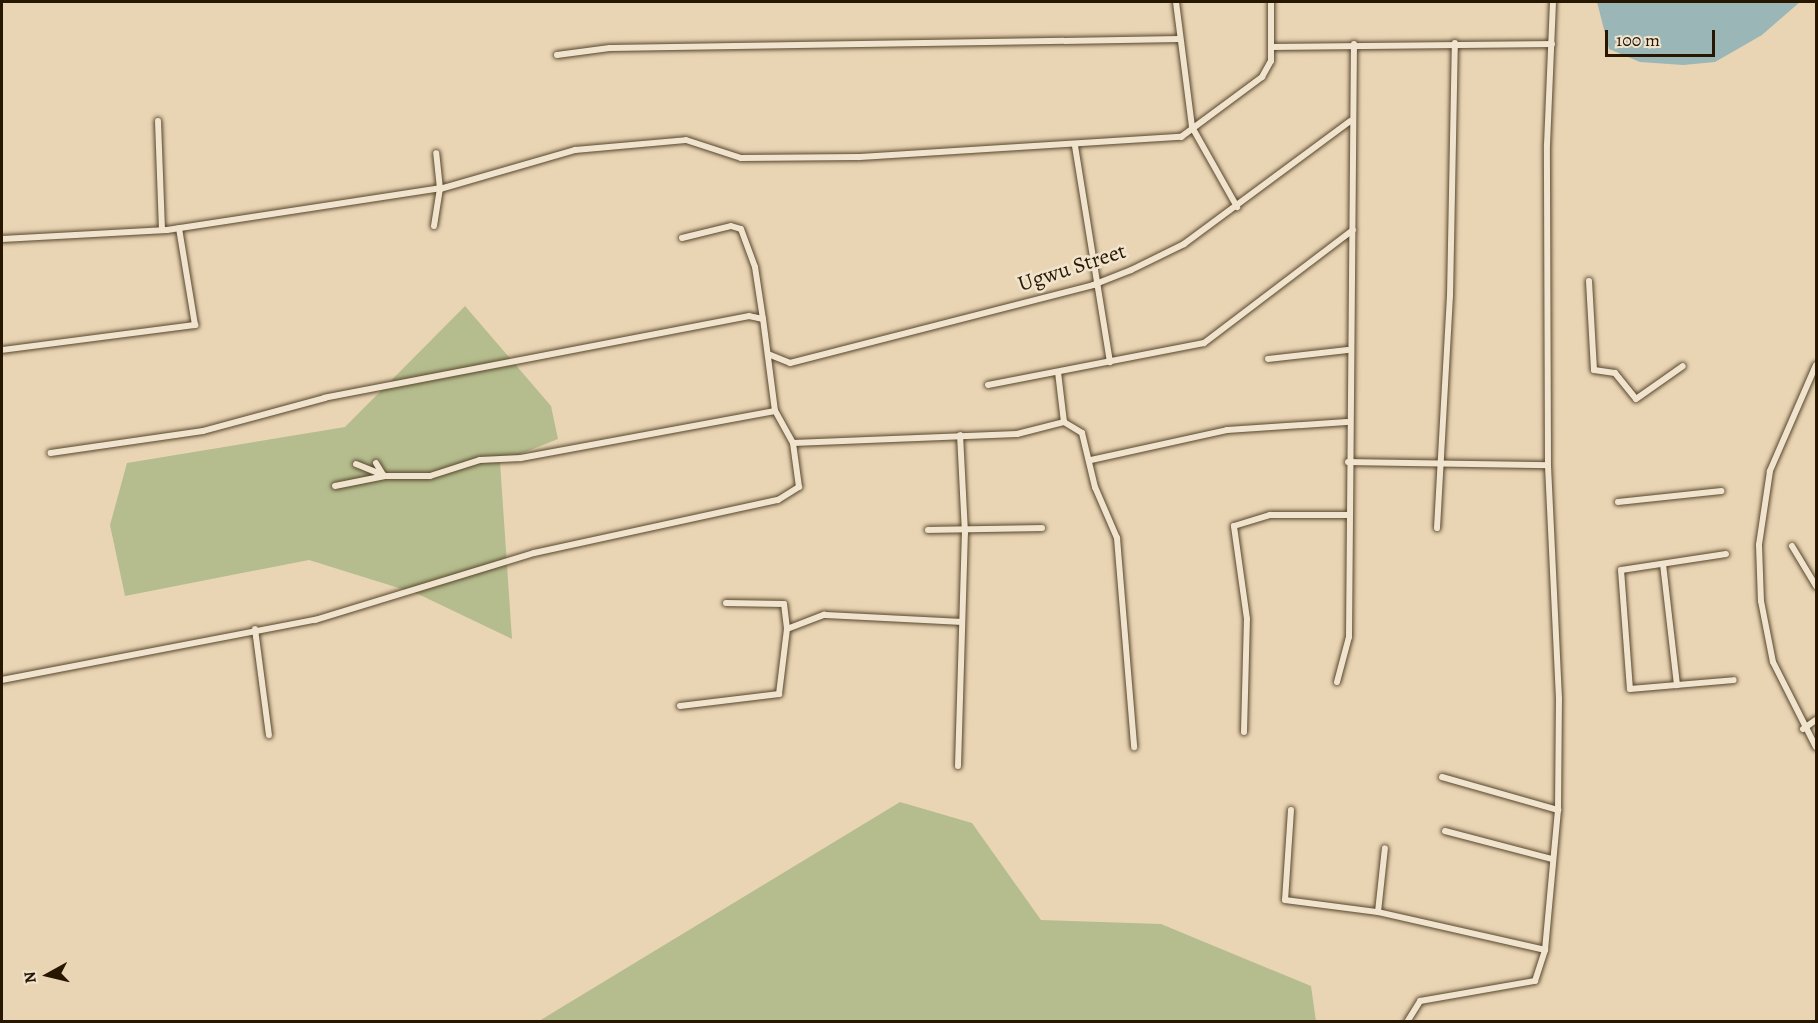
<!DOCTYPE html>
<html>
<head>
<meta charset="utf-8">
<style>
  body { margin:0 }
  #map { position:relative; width:1818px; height:1023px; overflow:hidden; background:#e9d5b4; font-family:Alegreya,serif }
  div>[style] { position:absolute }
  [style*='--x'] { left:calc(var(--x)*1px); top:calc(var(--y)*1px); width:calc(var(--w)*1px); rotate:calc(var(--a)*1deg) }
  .green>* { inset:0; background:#b5bd8e }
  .water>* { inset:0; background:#9bb6b7 }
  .roads { filter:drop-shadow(0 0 2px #58462d) drop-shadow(0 0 2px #58462d) }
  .minor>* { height:6px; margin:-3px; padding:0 3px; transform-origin:3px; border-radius:3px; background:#f1e4ce }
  span { translate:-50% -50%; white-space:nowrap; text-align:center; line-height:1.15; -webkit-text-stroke:5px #f1e4ce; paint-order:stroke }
  .street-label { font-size:22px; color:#281700 }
  .frame { position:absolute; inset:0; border:3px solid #281700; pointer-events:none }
  .north { position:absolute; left:18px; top:945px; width:60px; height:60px; -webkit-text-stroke:4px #f1e4ce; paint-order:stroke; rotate:262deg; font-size:16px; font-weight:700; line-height:24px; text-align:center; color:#281700 }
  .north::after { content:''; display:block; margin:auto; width:21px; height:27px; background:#281700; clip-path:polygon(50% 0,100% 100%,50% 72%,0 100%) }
  .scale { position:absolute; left:1605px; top:30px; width:110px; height:27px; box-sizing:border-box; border:3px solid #281700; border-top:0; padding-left:8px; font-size:18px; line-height:21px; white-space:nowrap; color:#281700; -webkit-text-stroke:4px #f1e4ce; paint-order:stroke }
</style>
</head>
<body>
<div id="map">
  <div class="green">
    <div style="clip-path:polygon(465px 306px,551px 406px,558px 439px,500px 462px,512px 639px,418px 594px,309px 560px,125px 596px,110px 525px,127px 463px,345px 427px)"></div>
    <div style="clip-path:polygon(900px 802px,972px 823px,1041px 920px,1161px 924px,1311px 986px,1316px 1021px,539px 1021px)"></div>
  </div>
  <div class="water">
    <div style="clip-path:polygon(1597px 2px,1800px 2px,1762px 35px,1715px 62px,1683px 65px,1640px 62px,1609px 49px)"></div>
  </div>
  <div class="roads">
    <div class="minor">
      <div style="--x:1176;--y:2;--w:126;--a:82.7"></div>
      <div style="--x:1192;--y:127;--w:92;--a:60.6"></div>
      <div style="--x:1272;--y:47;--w:280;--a:-0.6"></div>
      <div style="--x:557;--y:55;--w:53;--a:-7.5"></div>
      <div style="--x:610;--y:48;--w:570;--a:-0.9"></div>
      <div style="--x:158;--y:121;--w:109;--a:87.9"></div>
      <div style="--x:1075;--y:146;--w:219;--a:80.8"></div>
      <div style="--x:440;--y:189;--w:141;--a:-16.1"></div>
      <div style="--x:575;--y:150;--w:111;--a:-5.1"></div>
      <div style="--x:686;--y:140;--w:58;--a:18.1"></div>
      <div style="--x:741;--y:158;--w:118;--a:-0.5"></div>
      <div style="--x:859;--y:157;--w:323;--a:-3.6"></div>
      <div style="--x:1181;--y:137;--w:101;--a:-36.5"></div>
      <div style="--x:1262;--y:77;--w:18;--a:-61"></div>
      <div style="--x:1271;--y:61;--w:59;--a:-90"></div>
      <div style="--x:434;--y:226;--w:37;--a:-81"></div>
      <div style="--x:440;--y:189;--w:36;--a:-96"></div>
      <div style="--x:682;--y:238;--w:50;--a:-13.8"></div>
      <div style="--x:731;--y:226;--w:10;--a:17"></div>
      <div style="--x:741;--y:229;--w:40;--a:69.8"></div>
      <div style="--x:755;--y:267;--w:53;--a:81.3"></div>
      <div style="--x:2;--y:239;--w:165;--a:-3.1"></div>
      <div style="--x:167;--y:230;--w:276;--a:-8.7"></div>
      <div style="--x:1589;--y:281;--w:89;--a:86.8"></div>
      <div style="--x:1594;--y:370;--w:21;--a:8"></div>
      <div style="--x:1615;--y:373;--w:33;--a:51"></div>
      <div style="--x:1636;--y:399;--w:57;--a:-35.1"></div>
      <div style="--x:2;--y:350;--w:195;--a:-7.4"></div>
      <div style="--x:195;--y:325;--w:98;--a:-99.4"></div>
      <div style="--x:768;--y:354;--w:24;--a:22"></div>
      <div style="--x:790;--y:363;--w:313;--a:-14.4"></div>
      <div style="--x:1093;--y:285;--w:41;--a:-21.5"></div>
      <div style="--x:1131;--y:270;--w:59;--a:-26.1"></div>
      <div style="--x:1184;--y:244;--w:207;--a:-36.5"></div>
      <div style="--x:1268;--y:359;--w:80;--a:-6.5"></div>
      <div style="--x:1816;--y:365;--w:116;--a:113.5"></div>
      <div style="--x:1770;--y:471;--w:75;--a:98.5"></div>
      <div style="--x:1759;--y:545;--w:56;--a:88"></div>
      <div style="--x:1761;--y:601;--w:62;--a:78.9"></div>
      <div style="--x:1773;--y:662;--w:95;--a:63.2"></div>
      <div style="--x:1058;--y:372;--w:50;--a:83.2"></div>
      <div style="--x:1064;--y:422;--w:21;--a:31"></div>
      <div style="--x:1082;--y:433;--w:56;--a:76.5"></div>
      <div style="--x:1095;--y:487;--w:56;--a:66.7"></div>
      <div style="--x:1117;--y:538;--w:210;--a:85.3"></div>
      <div style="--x:988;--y:385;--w:220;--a:-11"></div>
      <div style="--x:1204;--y:343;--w:187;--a:-37.2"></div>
      <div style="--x:793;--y:443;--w:224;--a:-2.3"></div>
      <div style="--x:1017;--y:434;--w:49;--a:-14.3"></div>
      <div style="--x:1091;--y:460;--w:139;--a:-12.4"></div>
      <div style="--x:1227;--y:430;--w:120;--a:-3.8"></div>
      <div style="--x:1348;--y:462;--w:200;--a:0.9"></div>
      <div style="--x:376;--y:463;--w:12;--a:59"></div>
      <div style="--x:356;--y:464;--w:31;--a:22"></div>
      <div style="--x:335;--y:486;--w:51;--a:-11.3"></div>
      <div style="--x:385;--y:476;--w:45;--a:0"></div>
      <div style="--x:430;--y:476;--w:52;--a:-17.7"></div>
      <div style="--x:480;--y:460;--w:41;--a:-2.8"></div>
      <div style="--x:521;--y:458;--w:258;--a:-10.5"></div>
      <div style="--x:1618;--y:502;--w:104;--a:-6.1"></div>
      <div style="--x:1437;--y:528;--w:232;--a:-86.8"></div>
      <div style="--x:1450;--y:296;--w:253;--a:-88.9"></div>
      <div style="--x:928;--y:530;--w:114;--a:-1"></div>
      <div style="--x:1792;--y:546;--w:47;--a:59"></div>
      <div style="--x:1726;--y:554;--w:106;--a:171.3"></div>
      <div style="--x:1621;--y:570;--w:119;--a:85.7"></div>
      <div style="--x:1630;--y:689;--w:104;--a:-4.9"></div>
      <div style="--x:1663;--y:564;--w:122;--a:83.4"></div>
      <div style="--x:726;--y:603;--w:58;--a:1"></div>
      <div style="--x:784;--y:604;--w:25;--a:83"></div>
      <div style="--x:255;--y:629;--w:107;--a:82.5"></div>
      <div style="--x:2;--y:680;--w:319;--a:-10.9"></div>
      <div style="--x:315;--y:620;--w:229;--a:-17"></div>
      <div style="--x:534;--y:553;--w:250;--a:-12.3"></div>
      <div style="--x:778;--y:500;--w:25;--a:-32"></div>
      <div style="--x:799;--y:487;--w:44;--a:-97.8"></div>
      <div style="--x:793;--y:443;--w:37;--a:-119"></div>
      <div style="--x:775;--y:411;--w:93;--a:-97.4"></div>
      <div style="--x:763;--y:319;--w:14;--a:-168"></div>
      <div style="--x:749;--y:316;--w:432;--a:169.1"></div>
      <div style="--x:325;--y:398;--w:126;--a:164.9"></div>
      <div style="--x:203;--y:431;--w:154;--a:171.8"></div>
      <div style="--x:1337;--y:682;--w:47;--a:-75.1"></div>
      <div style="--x:1349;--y:637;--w:593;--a:-89.52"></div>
      <div style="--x:680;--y:706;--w:100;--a:-6.9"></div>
      <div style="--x:779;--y:694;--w:65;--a:-83"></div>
      <div style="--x:787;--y:629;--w:40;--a:-21"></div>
      <div style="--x:824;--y:615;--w:136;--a:2.9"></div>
      <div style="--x:1803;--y:729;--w:16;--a:-35"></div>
      <div style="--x:1244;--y:732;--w:113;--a:-88.5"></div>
      <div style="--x:1247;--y:619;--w:94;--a:-98"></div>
      <div style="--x:1234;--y:526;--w:38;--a:-17"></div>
      <div style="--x:1270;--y:515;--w:78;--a:0"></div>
      <div style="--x:958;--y:766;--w:233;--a:-88.3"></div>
      <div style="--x:965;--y:533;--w:98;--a:-92.9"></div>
      <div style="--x:1442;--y:777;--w:121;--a:15.9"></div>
      <div style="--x:1291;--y:810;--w:90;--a:93.8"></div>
      <div style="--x:1285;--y:900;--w:94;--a:7.4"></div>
      <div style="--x:1378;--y:912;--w:171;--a:12.8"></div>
      <div style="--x:1445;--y:831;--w:111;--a:14.7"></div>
      <div style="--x:1378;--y:912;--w:64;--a:-83.8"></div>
      <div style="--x:1407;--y:1022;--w:25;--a:-58"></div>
      <div style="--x:1420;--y:1001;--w:117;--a:-9.9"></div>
      <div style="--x:1535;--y:981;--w:33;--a:-72"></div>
      <div style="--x:1545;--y:950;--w:141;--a:-84.7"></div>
      <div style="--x:1558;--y:810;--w:111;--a:-89.5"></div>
      <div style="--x:1559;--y:699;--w:234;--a:-92.7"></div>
      <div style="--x:1548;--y:465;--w:320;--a:-90.2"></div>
      <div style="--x:1547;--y:145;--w:143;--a:-87.6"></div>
    </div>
  </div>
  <div class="street-label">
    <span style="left:1072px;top:268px;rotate:-18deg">Ugwu Street</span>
  </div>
  <div class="frame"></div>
  <div class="north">N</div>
  <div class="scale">100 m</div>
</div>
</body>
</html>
